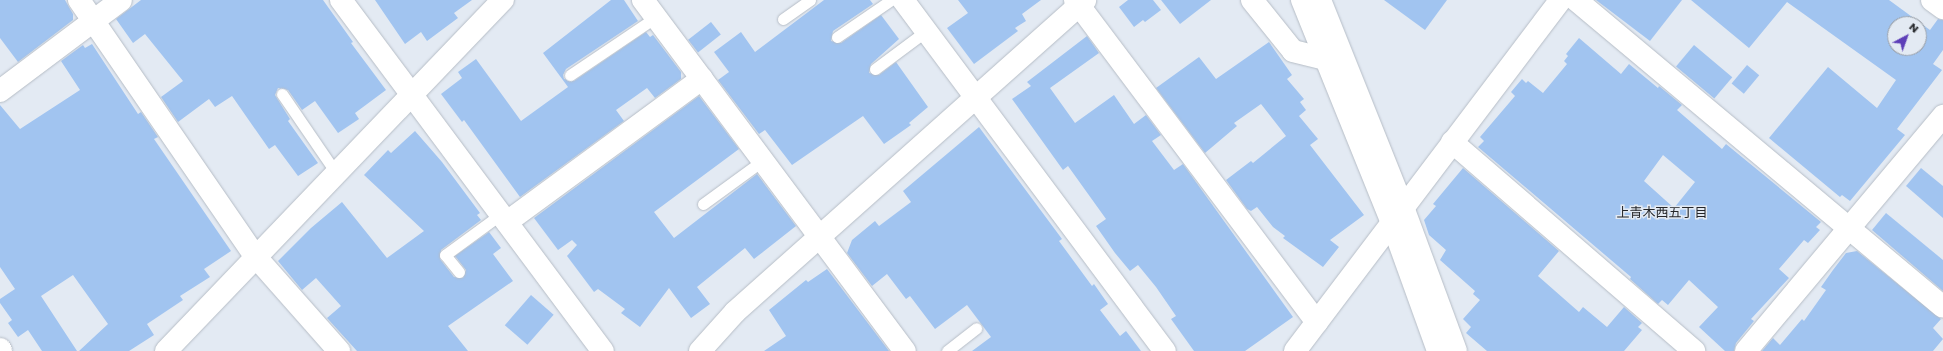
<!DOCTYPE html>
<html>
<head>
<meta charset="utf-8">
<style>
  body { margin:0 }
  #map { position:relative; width:1943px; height:351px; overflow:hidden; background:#e3eaf3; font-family:Poppins,"Noto Sans JP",sans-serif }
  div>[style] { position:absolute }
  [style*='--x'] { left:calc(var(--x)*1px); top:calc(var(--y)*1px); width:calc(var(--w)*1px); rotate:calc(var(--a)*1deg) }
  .building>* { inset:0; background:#a1c4f0; transform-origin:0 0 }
  .roads { filter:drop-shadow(0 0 1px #b6bdc6) drop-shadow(0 0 1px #b6bdc6) }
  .service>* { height:11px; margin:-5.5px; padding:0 5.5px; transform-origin:5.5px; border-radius:5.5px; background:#fff }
  .minor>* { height:22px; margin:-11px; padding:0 11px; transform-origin:11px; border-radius:11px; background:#fff }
  .tertiary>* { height:22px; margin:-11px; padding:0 11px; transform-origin:11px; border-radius:11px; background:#fff }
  span { translate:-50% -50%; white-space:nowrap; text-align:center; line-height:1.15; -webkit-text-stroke:3px #e3eaf3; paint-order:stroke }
  .neighbourhood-label { font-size:13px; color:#24262a }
  .north { position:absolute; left:1887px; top:16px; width:40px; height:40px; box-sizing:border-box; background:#e3eaf3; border:1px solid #979ca3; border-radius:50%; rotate:41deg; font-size:11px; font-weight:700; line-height:16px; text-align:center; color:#24262a }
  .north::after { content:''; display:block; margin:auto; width:14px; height:18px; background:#5d3fb8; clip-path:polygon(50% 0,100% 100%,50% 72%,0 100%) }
</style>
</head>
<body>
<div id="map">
  <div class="building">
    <div style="clip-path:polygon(0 0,65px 0,73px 14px,73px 20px,18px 62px,0 38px)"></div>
    <div style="clip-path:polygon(141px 0,323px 0,353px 42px,351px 43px,386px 90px,355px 113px,359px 119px,338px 133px,315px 101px,302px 110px,288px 90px,278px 88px,275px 95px,290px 119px,288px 121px,318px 163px,298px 176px,275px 145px,269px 149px,232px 96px,215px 107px,209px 99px,178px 122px,161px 97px,183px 81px,145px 34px,133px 43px,116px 19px)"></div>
    <div style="clip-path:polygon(375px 0,472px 0,454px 13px,458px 18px,427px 41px,421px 32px,405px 44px)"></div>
    <div style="clip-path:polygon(611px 0,624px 0,638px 21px,566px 69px,563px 75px,564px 79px,574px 81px,646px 32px,650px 37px,653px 35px,681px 72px,681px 79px,655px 98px,647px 88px,616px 110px,624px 121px,520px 197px,464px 120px,462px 122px,441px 94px,462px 78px,458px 72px,476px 59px,521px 121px,568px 87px,543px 53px)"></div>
    <div style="clip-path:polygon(824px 0,870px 0,873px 4px,833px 31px,831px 41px,841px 43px,881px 15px,899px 39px,871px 64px,869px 73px,879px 75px,896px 62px,928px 107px,909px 123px,911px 125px,884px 144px,863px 116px,792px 165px,765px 130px,759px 134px,718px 80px,729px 72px,714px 52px,741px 32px,755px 52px)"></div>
    <div style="clip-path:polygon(958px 0,1041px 0,1022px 14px,1026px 21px,1015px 28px,1018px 31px,974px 64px,947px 28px,968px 13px)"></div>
    <div style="clip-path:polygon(1128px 0,1153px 0,1161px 10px,1145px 22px,1143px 20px,1134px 27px,1119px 7px)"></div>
    <div style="clip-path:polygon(1161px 0,1211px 0,1180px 24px)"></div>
    <div style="clip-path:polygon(1384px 0,1447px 0,1425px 30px)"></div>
    <div style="clip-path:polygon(1596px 0,1682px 0,1650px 41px)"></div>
    <div style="clip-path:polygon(evenodd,1691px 0,1889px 0,1930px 30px,1938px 19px,1943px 20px,1943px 50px,1933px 64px,1942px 70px,1897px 129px,1905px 135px,1850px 201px,1842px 195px,1840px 197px,1769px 138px,1828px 67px,1877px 108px,1896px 80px,1787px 2px,1749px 48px,1691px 0,1895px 24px,1919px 24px,1919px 48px,1895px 48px,1895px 24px)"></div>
    <div style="left:711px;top:22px;width:16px;height:29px;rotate:52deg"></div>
    <div style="clip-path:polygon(1087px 36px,1099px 53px,1050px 88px,1075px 123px,1114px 95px,1134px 124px,1146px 115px,1161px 135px,1152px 141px,1174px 170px,1183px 164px,1293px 317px,1245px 351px,1194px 351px,1171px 319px,1176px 316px,1156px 287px,1138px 265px,1130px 271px,1115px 253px,1096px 226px,1106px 219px,1068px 166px,1063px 170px,1012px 99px,1031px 86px,1027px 82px)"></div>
    <div style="clip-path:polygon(evenodd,1579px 38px,1621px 74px,1629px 64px,1658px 88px,1659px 86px,1682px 105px,1677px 110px,1722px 149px,1726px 144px,1821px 222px,1816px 227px,1820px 230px,1808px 243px,1804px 240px,1779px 269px,1789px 278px,1751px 319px,1754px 321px,1736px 343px,1734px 351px,1725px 351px,1699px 327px,1718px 307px,1689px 280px,1668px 305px,1662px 300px,1658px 304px,1630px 279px,1631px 277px,1478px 147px,1484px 141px,1480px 137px,1515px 96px,1511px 92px,1522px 79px,1526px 83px,1528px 81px,1543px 93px,1567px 64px,1564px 61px,1568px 56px,1566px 54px,1579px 38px,1663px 155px,1695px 182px,1674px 208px,1644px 181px,1663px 155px)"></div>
    <div style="clip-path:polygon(1269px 42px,1292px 75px,1287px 79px,1304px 99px,1300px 102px,1306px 110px,1299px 116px,1318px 139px,1310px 145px,1364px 215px,1330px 240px,1339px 247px,1323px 267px,1283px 238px,1285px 236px,1273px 227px,1257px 207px,1251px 211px,1247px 209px,1226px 180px,1251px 161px,1253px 163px,1286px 136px,1261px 104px,1234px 123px,1237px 126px,1205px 153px,1156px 88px,1199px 57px,1216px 79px)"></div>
    <div style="clip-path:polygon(92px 44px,138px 114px,141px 112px,158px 137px,154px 139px,231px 251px,204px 269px,210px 277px,180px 296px,183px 300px,147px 324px,154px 335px,129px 351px,79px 351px,108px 324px,73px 275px,41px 296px,77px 351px,42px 351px,28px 330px,18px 337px,8px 323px,12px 320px,0 303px,0 299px,15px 289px,0 267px,0 105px,20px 129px,80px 90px,61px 61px,83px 45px,85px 48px)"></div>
    <div style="left:1694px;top:45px;width:50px;height:28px;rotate:40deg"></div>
    <div style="left:1747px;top:65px;width:16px;height:24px;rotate:40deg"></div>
    <div style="clip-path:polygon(699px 96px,739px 149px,654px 212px,674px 238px,757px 174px,796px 226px,754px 259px,745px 248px,697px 287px,710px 304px,691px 318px,669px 288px,640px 327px,621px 313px,625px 309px,598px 289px,594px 292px,567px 256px,577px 245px,572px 240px,558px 250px,534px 218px)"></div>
    <div style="clip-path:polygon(979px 127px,1062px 239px,1059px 241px,1092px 286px,1094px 284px,1108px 304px,1100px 310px,1120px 336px,1126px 331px,1141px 351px,972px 351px,991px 337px,967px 305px,935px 329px,910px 296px,906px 299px,887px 274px,872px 286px,847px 253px,852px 240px,875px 221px,879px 226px,911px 202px,903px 191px)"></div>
    <div style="clip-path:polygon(415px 131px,442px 162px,480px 213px,477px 215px,481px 220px,441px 250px,440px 259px,454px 277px,463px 278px,466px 270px,455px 256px,489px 232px,501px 248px,493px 254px,513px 281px,448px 326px,468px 351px,357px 351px,327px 318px,341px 306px,316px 278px,302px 290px,278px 261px,311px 228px,342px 202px,387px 258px,424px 231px,364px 175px,388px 150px,391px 153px)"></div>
    <div style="clip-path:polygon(1463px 168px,1559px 251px,1538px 276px,1579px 312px,1583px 307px,1607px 327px,1624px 307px,1642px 323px,1638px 327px,1642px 330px,1624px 351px,1487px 351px,1466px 333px,1471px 327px,1463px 319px,1480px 300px,1473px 294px,1475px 291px,1440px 260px,1446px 250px,1429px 235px,1424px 220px,1436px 206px,1433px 204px)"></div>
    <div style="clip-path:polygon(1921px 168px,1943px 186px,1943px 218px,1906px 186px)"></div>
    <div style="clip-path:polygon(1886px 213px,1943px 260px,1943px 291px,1872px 230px)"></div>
    <div style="clip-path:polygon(1857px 251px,1941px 319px,1933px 328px,1943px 339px,1933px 351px,1762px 351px,1773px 338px,1780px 345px,1802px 319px,1804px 321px,1826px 290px,1821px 287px,1833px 270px,1846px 253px)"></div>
    <div style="clip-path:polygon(827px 269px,889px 351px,764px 351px,786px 336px,769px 310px,806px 280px,808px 282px)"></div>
    <div style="left:531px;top:295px;width:30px;height:40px;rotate:41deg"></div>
  </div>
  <div class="roads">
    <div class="service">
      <div style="--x:783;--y:19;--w:33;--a:-35"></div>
      <div style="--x:837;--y:37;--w:65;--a:-34.4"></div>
      <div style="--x:875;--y:69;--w:64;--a:-36.7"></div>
      <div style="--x:570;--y:75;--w:104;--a:-34"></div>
      <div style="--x:282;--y:94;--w:96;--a:55.6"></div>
      <div style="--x:703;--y:204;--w:73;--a:-36.1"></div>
      <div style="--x:459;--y:272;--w:22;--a:-129"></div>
      <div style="--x:445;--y:255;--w:69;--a:-36.2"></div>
      <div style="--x:947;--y:351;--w:37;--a:-38"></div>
    </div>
    <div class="minor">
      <div style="--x:79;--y:0;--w:311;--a:55.5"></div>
      <div style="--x:255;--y:256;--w:127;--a:48.5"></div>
      <div style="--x:643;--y:0;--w:438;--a:53.3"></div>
      <div style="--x:1075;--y:0;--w:403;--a:53.1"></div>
      <div style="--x:1252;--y:0;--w:65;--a:51.2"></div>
      <div style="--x:1293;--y:51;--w:45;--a:14"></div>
      <div style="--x:1302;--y:0;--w:240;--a:68"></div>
      <div style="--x:1392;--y:223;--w:136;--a:70.2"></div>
      <div style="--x:1320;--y:0;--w:223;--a:68.2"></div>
      <div style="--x:1403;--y:207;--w:153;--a:69.8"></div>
      <div style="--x:1576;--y:0;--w:478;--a:39.9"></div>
      <div style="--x:0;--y:91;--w:151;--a:-36.9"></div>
      <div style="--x:1452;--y:142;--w:320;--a:40.8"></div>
      <div style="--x:507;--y:222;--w:242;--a:-36.3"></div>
      <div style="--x:0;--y:349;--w:2;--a:63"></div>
      <div style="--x:1295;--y:351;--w:440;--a:-52.9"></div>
      <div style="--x:1746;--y:351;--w:307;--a:-50"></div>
    </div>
    <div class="tertiary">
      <div style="--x:341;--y:0;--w:438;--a:53.3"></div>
      <div style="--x:903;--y:0;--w:438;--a:53.3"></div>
      <div style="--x:1932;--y:0;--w:14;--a:36"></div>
      <div style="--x:166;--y:351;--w:487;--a:-46.2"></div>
      <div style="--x:700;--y:351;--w:52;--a:-48.1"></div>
      <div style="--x:735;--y:312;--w:469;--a:-41.7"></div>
    </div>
  </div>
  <div class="neighbourhood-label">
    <span style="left:1662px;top:213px">上青木西五丁目</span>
  </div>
  <div class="north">N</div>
</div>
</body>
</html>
